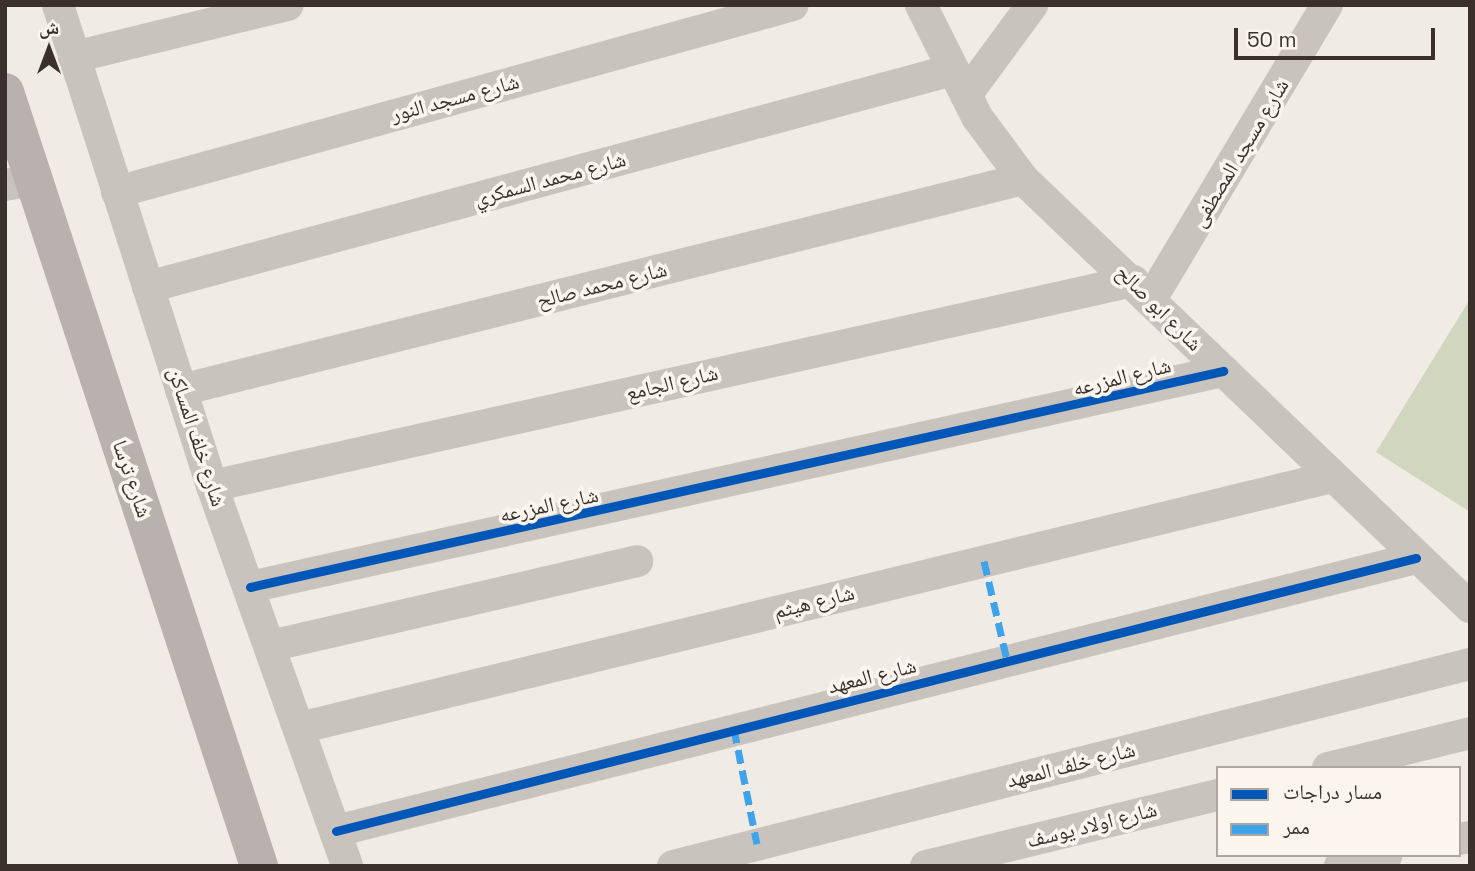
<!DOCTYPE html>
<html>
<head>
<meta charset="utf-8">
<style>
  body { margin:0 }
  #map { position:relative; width:1475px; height:871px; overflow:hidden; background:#f0ebe5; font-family:"Space Grotesk","Noto Naskh Arabic",sans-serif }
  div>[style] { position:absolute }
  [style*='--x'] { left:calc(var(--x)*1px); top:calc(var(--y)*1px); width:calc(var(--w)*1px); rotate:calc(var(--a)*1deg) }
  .green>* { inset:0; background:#d1d6bf }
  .minor>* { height:32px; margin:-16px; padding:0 16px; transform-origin:16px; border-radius:16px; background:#c9c3be }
  .major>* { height:38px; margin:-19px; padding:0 19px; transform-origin:19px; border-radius:19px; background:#b8b1ad }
  .quiet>* { height:7px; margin-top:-3.5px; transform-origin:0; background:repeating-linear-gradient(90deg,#3fa3eb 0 14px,transparent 0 21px) }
  .cycleway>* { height:9px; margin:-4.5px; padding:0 4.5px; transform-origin:4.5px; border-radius:4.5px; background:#0057b8 }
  span { translate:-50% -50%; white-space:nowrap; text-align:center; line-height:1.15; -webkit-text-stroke:7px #fbf5ee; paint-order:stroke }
  .street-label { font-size:21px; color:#3b302b }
  .frame { position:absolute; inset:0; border:7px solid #3b302b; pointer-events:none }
  .legend { position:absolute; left:1216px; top:766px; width:245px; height:91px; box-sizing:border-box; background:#fbf5ee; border:2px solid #aea6a0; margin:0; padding:9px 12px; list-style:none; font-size:21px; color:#3b302b }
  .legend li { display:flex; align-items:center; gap:14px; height:35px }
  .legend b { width:35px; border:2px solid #aea6a0 }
  .north { position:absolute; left:14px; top:14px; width:70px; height:70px; -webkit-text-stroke:5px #fbf5ee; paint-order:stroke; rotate:0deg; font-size:19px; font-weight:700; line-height:28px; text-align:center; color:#3b302b }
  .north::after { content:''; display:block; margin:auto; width:24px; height:32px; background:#3b302b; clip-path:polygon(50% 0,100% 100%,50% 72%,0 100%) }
  .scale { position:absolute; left:1234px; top:28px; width:201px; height:32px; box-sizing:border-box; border:4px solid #3b302b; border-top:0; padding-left:9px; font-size:21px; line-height:24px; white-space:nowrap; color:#3b302b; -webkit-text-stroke:5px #fbf5ee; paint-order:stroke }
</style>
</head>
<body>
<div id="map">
  <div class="green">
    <div style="clip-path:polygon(1470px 299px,1470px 512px,1376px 452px)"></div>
  </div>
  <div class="minor">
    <div style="--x:58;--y:5;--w:505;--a:72.25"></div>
    <div style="--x:212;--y:486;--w:403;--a:70.4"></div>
    <div style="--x:921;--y:5;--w:125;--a:63.4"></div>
    <div style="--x:977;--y:117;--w:77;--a:53.4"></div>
    <div style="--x:1023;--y:179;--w:619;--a:43.76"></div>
    <div style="--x:74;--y:57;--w:220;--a:-13.7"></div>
    <div style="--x:966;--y:95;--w:112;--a:-53.7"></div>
    <div style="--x:5;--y:185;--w:27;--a:-10"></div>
    <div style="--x:117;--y:192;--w:701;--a:-15.46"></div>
    <div style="--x:148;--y:287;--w:833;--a:-15.1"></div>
    <div style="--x:1151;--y:299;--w:343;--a:-59.1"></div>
    <div style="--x:181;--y:390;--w:868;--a:-14.07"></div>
    <div style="--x:212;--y:486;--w:944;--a:-12.55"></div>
    <div style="--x:250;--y:587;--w:997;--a:-12.52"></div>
    <div style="--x:270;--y:646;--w:377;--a:-13"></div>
    <div style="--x:299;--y:728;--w:1059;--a:-13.66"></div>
    <div style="--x:1328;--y:768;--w:146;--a:-13.8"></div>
    <div style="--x:336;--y:831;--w:1114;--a:-14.19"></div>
    <div style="--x:1459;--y:839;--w:11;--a:-10"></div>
    <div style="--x:673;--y:866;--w:822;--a:-14.22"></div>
    <div style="--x:926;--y:866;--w:301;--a:-13.7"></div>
    <div style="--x:1340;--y:866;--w:48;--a:-13.2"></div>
  </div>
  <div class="major">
    <div style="--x:5;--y:92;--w:815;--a:71.83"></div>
  </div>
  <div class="quiet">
    <div style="--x:984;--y:561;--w:102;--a:76.9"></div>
    <div style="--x:734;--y:729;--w:117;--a:78.7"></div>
  </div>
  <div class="cycleway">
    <div style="--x:250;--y:587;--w:997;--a:-12.52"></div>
    <div style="--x:336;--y:831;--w:1114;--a:-14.19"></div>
  </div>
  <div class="street-label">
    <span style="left:455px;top:98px;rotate:-15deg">شارع مسجد النور</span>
    <span style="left:1240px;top:153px;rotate:-59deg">شارع مسجد المصطفى</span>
    <span style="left:550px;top:179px;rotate:-15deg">شارع محمد السمكري</span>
    <span style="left:602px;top:285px;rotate:-14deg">شارع محمد صالح</span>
    <span style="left:1159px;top:308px;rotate:45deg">شارع ابو صالح</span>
    <span style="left:1122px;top:377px;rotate:-14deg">شارع المزرعه</span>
    <span style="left:672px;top:383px;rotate:-13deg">شارع الجامع</span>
    <span style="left:197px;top:437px;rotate:72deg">شارع خلف المساكن</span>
    <span style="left:132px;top:479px;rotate:71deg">شارع ترسا</span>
    <span style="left:549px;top:505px;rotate:-12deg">شارع المزرعه</span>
    <span style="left:814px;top:602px;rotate:-14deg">شارع هيثم</span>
    <span style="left:872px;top:676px;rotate:-14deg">شارع المعهد</span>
    <span style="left:1071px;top:765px;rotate:-14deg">شارع خلف المعهد</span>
    <span style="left:1092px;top:825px;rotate:-14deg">شارع اولاد يوسف</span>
  </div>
  <div class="frame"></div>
  <ul class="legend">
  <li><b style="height:9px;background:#0057b8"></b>مسار دراجات</li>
  <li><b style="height:9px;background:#3fa3eb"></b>ممر</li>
  </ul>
  <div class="north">ش</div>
  <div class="scale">50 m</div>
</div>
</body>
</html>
